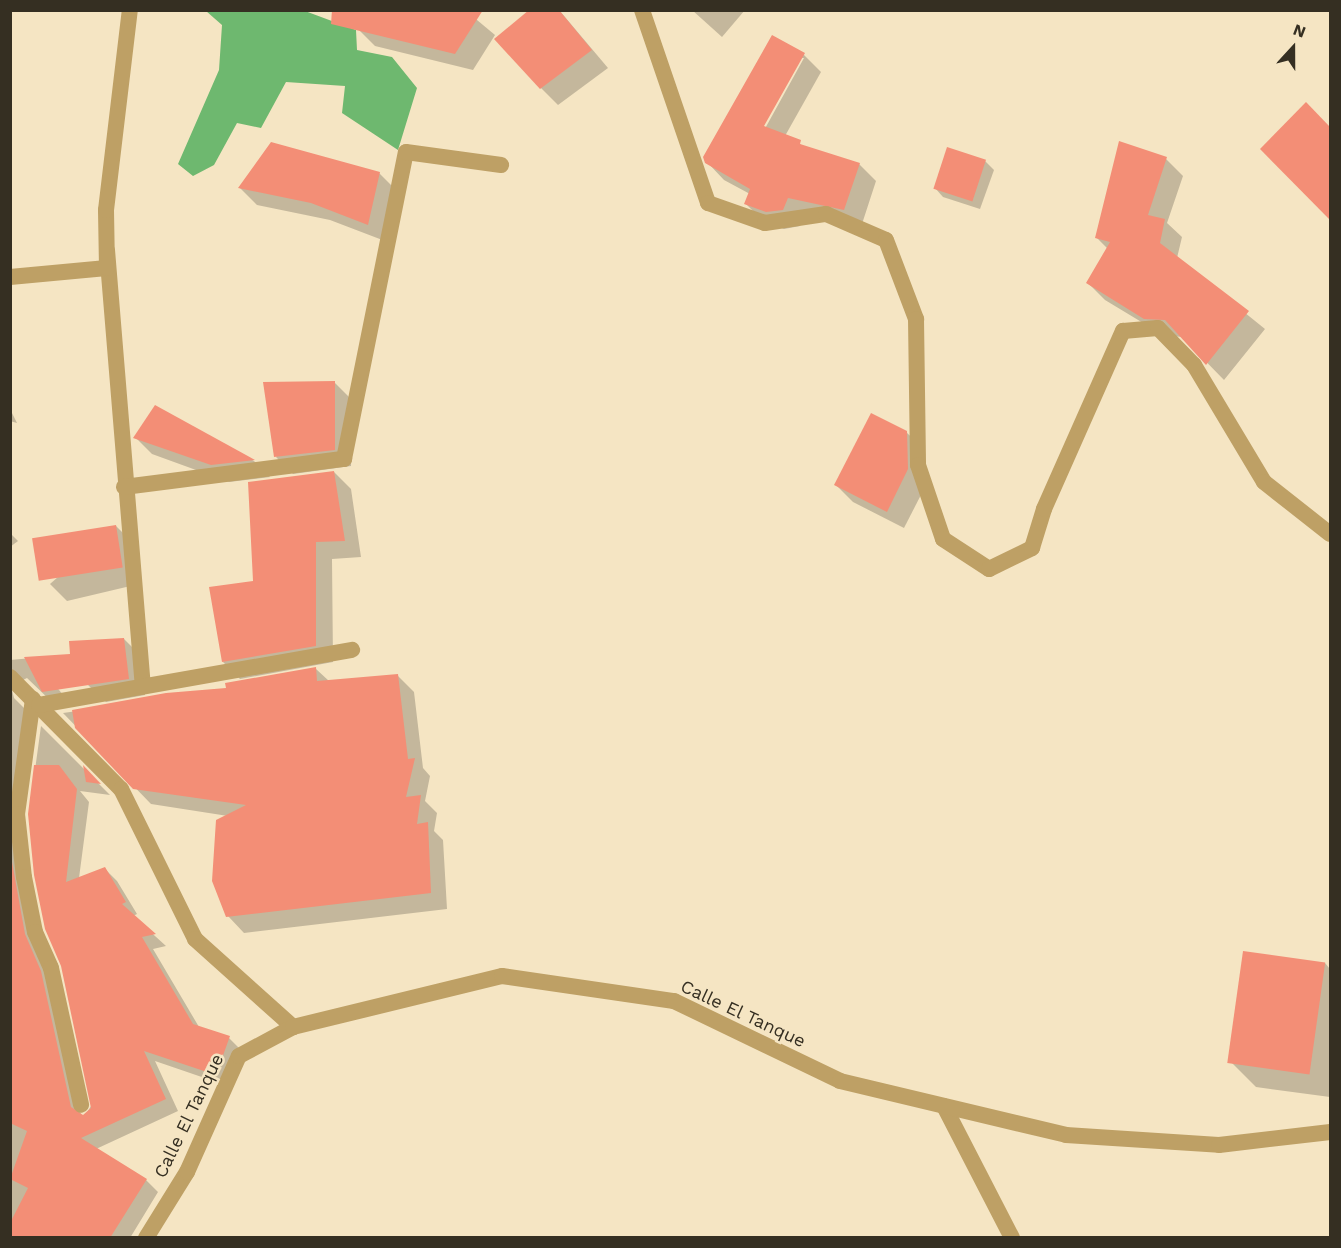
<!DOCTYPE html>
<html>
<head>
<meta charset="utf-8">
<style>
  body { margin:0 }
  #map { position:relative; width:1341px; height:1248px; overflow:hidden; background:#f5e5c3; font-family:"Work Sans",sans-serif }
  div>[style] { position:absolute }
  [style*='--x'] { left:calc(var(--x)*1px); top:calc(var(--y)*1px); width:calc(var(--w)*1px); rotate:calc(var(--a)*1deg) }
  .forest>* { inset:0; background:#6eb86f }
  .shadow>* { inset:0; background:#0003 }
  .building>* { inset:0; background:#f38e76; transform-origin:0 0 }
  .minor>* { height:16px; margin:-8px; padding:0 8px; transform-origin:8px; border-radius:8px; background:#bea065 }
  span { translate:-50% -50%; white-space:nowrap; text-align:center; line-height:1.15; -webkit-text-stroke:5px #f5e5c3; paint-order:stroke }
  .street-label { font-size:18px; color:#352f22 }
  .frame { position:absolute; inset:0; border:12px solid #352f22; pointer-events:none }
  .north { position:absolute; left:1263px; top:18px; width:60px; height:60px; -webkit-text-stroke:4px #f5e5c3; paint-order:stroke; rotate:21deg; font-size:16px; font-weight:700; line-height:24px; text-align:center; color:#352f22 }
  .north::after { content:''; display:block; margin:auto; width:21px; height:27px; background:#352f22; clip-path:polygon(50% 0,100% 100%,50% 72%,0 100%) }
</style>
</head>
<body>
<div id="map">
  <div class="forest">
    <div style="clip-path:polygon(206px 11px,305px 11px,356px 30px,357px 50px,392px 57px,417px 88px,398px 150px,342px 113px,345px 86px,286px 82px,261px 128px,237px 123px,214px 165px,193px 176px,178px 164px,219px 70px,222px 25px)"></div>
  </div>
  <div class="shadow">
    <div style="clip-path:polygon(465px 10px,495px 35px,473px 70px,375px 46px,358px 29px)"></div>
    <div style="clip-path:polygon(532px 10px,559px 10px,608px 68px,558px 105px,541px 88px)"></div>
    <div style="clip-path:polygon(692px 10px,745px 10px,722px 37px)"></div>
    <div style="clip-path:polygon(evenodd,772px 37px,804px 55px,821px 72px,785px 136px,807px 148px,859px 164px,876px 181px,861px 227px,805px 214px,800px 226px,784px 229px,763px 221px,746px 204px,750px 194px,724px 180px,707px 162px,705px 157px,772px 37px,800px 58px,804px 58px,762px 134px,760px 132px,800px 58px)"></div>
    <div style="clip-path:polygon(1306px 105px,1330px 129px,1330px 217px,1262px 149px)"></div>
    <div style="clip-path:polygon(1166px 159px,1183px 176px,1167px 223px,1182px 237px,1177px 258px,1265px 329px,1224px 380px,1182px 337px,1163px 335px,1105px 300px,1088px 283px,1108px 249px,1097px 238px)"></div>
    <div style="clip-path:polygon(985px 161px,994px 170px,980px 209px,943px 197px,935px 188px)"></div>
    <div style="clip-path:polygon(379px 173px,396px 190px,385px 241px,330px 220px,257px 205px,240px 188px)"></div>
    <div style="clip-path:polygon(335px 383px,352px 400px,351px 466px,293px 474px,276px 457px)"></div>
    <div style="clip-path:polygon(155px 407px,254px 461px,270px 477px,229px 482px,152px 454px,135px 437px)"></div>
    <div style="clip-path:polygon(10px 409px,17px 423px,10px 421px)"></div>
    <div style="clip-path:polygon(906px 432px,924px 449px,925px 487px,904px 528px,853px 502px,836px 485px)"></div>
    <div style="clip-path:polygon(334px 472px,351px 489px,361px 557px,332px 559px,333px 662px,240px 679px,223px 662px,255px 582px)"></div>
    <div style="clip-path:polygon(116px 526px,133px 543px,139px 584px,67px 601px,50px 584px)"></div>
    <div style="clip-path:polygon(10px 533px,18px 541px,10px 547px)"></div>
    <div style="clip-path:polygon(124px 639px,141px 656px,145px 695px,106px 702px,88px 685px)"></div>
    <div style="clip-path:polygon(32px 658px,70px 703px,55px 705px,27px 678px,11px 686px,14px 698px,33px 717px,18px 826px,81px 1115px,84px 1117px,93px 1103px,29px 814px,41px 726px,110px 795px,80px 791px,89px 802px,79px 878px,105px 869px,117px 881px,137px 914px,133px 916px,166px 946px,153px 949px,199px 1027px,229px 1038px,241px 1050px,228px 1086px,155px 1061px,178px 1111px,96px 1149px,146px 1180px,158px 1192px,130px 1238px,10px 1238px,10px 660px)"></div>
    <div style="clip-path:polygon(316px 669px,329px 681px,397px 675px,414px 692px,423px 768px,430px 776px,425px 801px,437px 813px,434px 831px,443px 840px,447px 909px,244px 933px,228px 916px,228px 816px,151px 804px,63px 713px,227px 690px)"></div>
    <div style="clip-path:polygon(1325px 963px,1330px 969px,1330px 1097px,1256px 1087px,1231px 1062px)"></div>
  </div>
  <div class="building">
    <div style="clip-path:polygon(332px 10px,483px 10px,455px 54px,331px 24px)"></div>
    <div style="clip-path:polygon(529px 10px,559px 10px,592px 50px,540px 89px,494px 39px)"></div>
    <div style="clip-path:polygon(772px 35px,805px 53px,764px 126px,801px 140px,800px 144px,860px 163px,844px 210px,788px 198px,783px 210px,766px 212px,744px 204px,750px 189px,705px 163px,703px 157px)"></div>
    <div style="clip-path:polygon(1306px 102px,1330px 127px,1330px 220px,1260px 149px)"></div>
    <div style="clip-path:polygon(1119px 141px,1167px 157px,1148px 215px,1165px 219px,1160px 243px,1249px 311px,1206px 365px,1165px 320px,1144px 319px,1086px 283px,1110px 242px,1095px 238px)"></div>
    <div style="clip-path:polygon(271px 142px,380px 172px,368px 225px,311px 203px,238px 188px)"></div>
    <div style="left:947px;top:147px;width:41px;height:44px;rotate:18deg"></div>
    <div style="clip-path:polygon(335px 381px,335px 450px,274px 457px,263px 382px)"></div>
    <div style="clip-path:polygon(155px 405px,246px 455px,255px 460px,211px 465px,133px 438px)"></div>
    <div style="clip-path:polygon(871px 413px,907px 431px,908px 469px,887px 512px,834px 485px)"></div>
    <div style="clip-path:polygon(334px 471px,345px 541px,316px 542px,316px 646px,222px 662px,209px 587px,253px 581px,248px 482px)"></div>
    <div style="left:116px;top:525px;width:43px;height:85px;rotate:81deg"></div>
    <div style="clip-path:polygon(124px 638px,129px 679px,42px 692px,24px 657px,70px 654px,69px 641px)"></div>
    <div style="clip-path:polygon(316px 667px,317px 681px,398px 674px,408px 759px,415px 758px,406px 797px,421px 795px,417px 824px,428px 822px,431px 893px,226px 917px,212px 881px,216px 820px,246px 805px,133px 789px,75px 728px,72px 710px,166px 693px,226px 688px,225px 683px)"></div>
    <div style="clip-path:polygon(34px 765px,59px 765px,77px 789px,66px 882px,105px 867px,126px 902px,122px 904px,156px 934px,142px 937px,193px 1024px,230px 1036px,216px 1075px,144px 1051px,166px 1099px,81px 1138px,147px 1179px,110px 1238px,10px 1238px,10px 1223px,28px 1188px,10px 1179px,27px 1131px,10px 1123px,10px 851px,25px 934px,41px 971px,71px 1107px,83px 1115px,91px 1108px,61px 966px,45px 929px,34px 875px,28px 814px)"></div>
    <div style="clip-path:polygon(83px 765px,101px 784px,86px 782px)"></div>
    <div style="left:1243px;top:951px;width:83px;height:113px;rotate:8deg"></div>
  </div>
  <div class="minor">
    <div style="--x:642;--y:10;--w:204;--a:71.1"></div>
    <div style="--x:708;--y:203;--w:60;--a:19.3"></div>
    <div style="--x:765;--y:223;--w:62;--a:-8.4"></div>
    <div style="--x:826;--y:214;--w:65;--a:23.4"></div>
    <div style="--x:886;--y:240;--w:85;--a:69.2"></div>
    <div style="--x:916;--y:319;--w:146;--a:89.2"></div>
    <div style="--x:918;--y:465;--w:78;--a:71.3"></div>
    <div style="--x:943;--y:539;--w:55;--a:33.1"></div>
    <div style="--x:989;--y:569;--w:48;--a:-26"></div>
    <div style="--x:1032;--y:548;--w:41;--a:-72.9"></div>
    <div style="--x:1044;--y:509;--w:195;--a:-66.1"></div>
    <div style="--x:1123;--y:331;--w:35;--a:-5"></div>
    <div style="--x:1158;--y:328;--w:52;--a:45.8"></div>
    <div style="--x:1194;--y:365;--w:136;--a:59.1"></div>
    <div style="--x:1264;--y:482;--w:84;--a:38.2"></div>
    <div style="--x:107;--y:250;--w:438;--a:85.3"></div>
    <div style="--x:10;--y:277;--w:97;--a:-5.3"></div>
    <div style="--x:107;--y:268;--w:58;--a:-91"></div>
    <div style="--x:106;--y:210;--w:201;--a:-83.2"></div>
    <div style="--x:124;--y:487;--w:222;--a:-7.3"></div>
    <div style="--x:344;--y:459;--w:313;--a:-78.6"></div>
    <div style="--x:406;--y:152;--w:96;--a:7.8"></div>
    <div style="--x:10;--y:677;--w:158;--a:45.3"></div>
    <div style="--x:121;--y:789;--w:167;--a:63.7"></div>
    <div style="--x:195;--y:939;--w:132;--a:41.9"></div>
    <div style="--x:33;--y:699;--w:116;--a:97.9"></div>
    <div style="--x:17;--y:814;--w:63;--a:83.7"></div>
    <div style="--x:24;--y:877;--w:56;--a:78.7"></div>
    <div style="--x:35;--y:932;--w:39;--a:66"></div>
    <div style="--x:51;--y:968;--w:140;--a:77.6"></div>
    <div style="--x:39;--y:705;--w:318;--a:-10"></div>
    <div style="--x:944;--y:1106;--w:148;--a:62.7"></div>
    <div style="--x:146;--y:1238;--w:78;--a:-58.2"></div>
    <div style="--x:187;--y:1172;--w:127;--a:-65.9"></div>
    <div style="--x:239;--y:1056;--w:61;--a:-28.2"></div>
    <div style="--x:293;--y:1027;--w:215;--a:-13.7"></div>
    <div style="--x:502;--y:976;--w:174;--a:8.3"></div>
    <div style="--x:674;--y:1001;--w:184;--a:25.7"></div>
    <div style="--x:840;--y:1081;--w:232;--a:13.4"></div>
    <div style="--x:1066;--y:1135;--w:153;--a:3.7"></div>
    <div style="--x:1219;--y:1145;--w:112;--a:-6.7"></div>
  </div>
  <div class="street-label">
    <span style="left:743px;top:1014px;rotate:25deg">Calle El Tanque</span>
    <span style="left:189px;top:1116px;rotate:-64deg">Calle El Tanque</span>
  </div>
  <div class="frame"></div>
  <div class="north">N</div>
</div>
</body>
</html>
